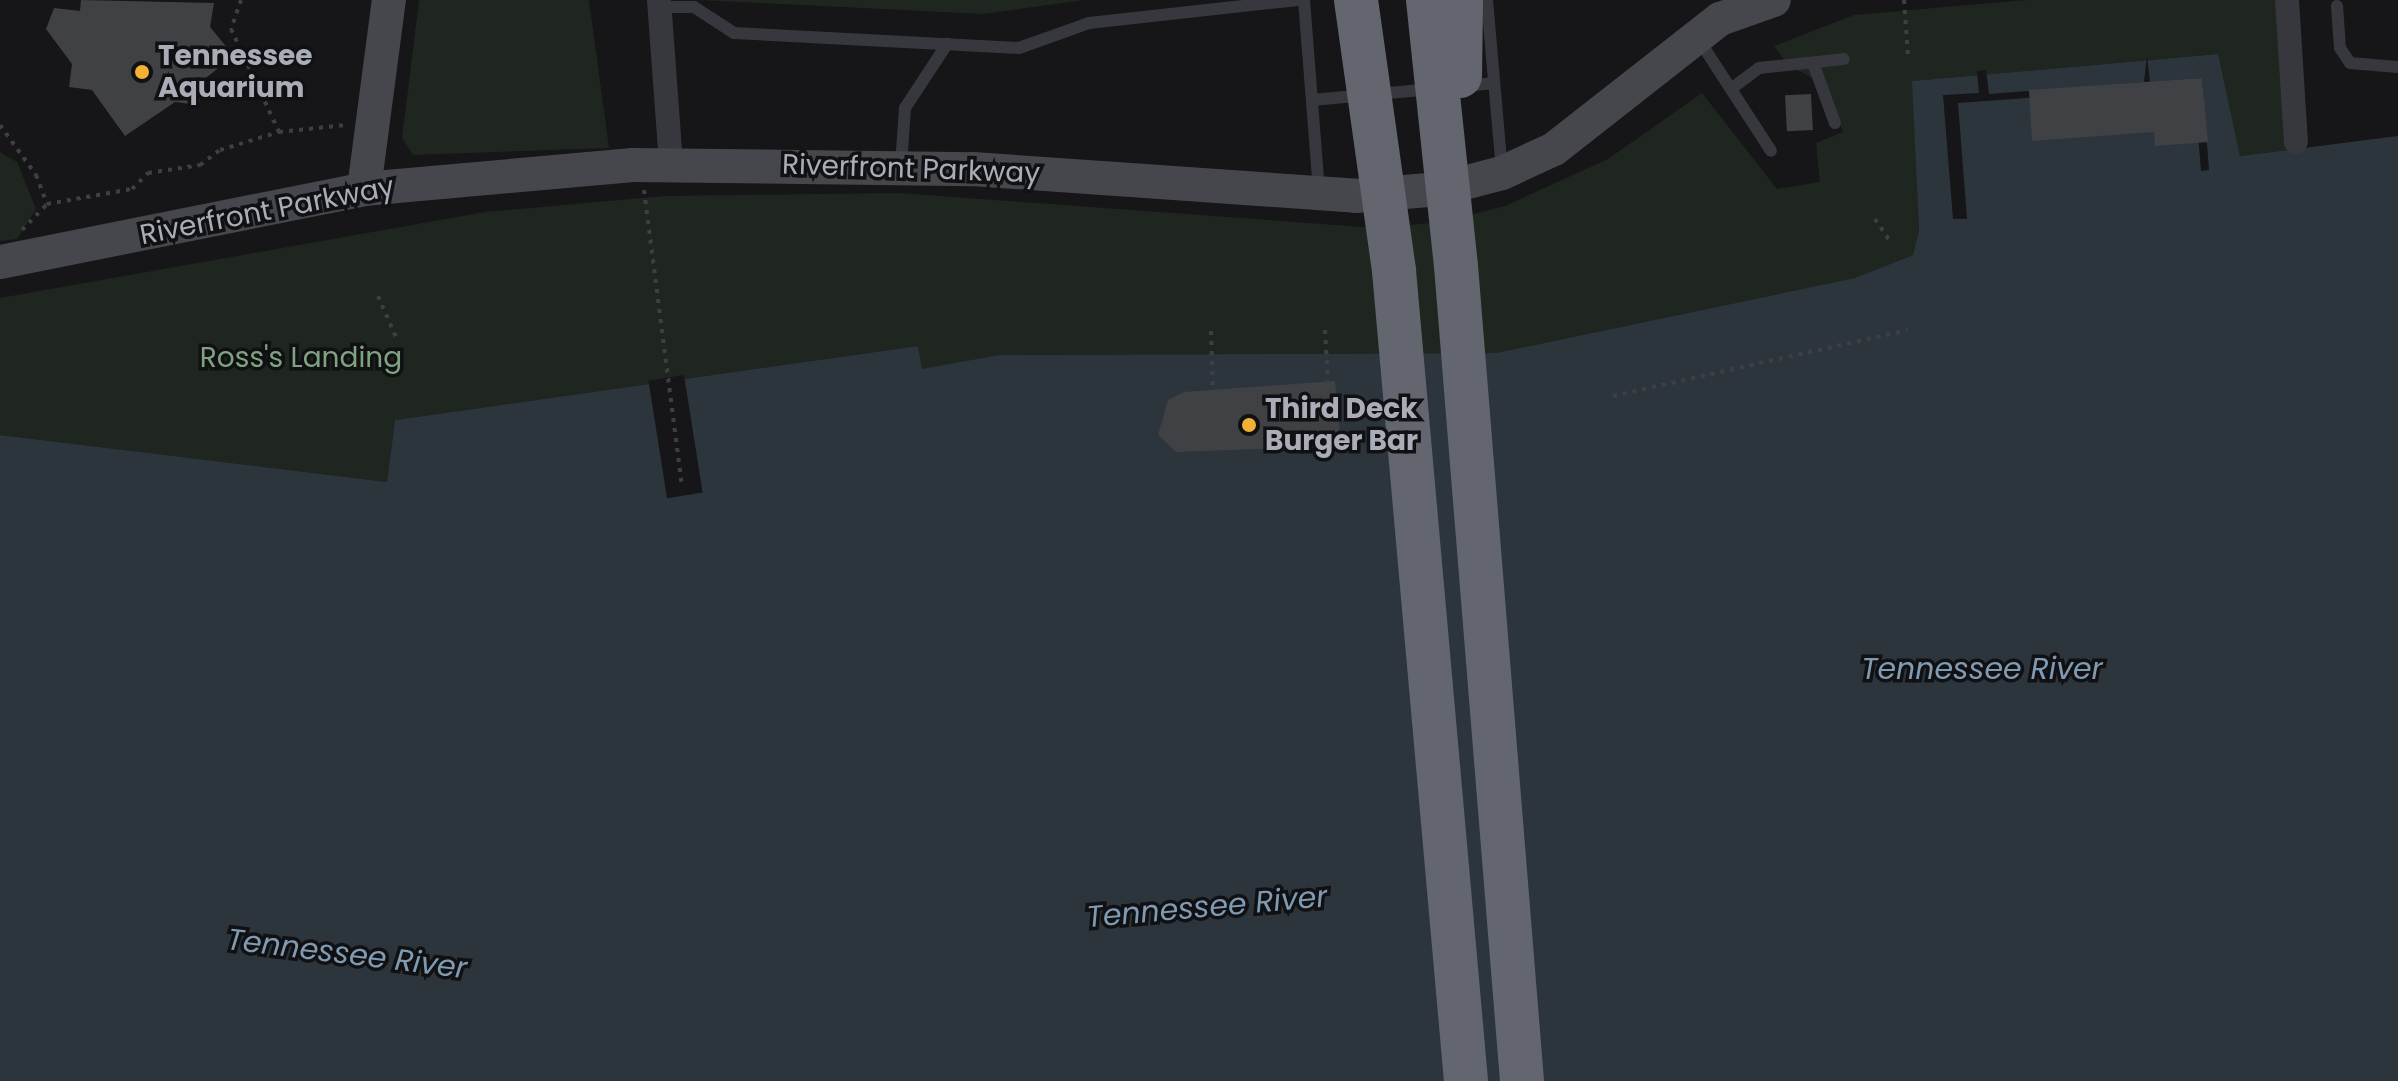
<!DOCTYPE html>
<html>
<head>
<meta charset="utf-8">
<style>
  body { margin:0 }
  #map { position:relative; width:2398px; height:1081px; overflow:hidden; background:#161618; font-family:Poppins,sans-serif }
  div>[style] { position:absolute }
  [style*='--x'] { left:calc(var(--x)*1px); top:calc(var(--y)*1px); width:calc(var(--w)*1px); rotate:calc(var(--a)*1deg) }
  .green>* { inset:0; background:#1e261f }
  .water>* { inset:0; background:#2c353c }
  .pier>* { inset:0; background:#161618; transform-origin:0 0 }
  .building>* { inset:0; background:#404145; transform-origin:0 0 }
  .path>* { height:4px; margin-top:-2px; transform-origin:0; background:repeating-linear-gradient(90deg,#3d3f44 0 4px,transparent 0 10px) }
  .lane>* { height:12px; margin:-6px; padding:0 6px; transform-origin:6px; border-radius:6px; background:#37383d }
  .street>* { height:24px; margin:-12px; padding:0 12px; transform-origin:12px; border-radius:12px; background:#37383d }
  .secondary>* { height:34px; margin:-17px; padding:0 17px; transform-origin:17px; border-radius:17px; background:#45474d }
  .highway>* { height:44px; margin:-22px; padding:0 22px; transform-origin:22px; border-radius:22px; background:#63666e }
  .highway-bridge>* { height:44px; margin:-22px; padding:0 22px; transform-origin:22px; border-radius:22px; background:#63666e }
  .dots>* { width:22px; height:22px; translate:-50% -50%; box-sizing:border-box; border:4px solid #111113; border-radius:50% }
  span { translate:-50% -50%; white-space:nowrap; text-align:center; line-height:1.15; -webkit-text-stroke:7px #111113; paint-order:stroke }
  .poi-label { font-size:28px; color:#a8adb8; font-weight:700 }
  .left { translate:0 -50%; text-align:left }
  .street-label { font-size:28px; color:#a8adb8 }
  .park-label { font-size:28px; color:#7fa381 }
  .water-label { font-size:30px; color:#7f9bb3; font-style:italic }
</style>
</head>
<body>
<div id="map">
  <div class="green">
    <div style="clip-path:polygon(419px 0,589px 0,609px 148px,413px 155px,402px 138px)"></div>
    <div style="clip-path:polygon(700px 0,1084px 0,983px 14px)"></div>
    <div style="clip-path:polygon(2026px 0,2277px 0,2288px 150px,2240px 156px,2217px 54px,1913px 81px,1919px 230px,1913px 255px,1855px 278px,1496px 353px,999px 355px,922px 370px,918px 346px,395px 420px,387px 482px,0 435px,0 298px,485px 212px,664px 196px,898px 193px,1377px 228px,1443px 222px,1505px 206px,1608px 159px,1702px 93px,1777px 189px,1820px 182px,1816px 143px,1843px 132px,1825px 85px,1788px 65px,1774px 46px,1854px 15px)"></div>
    <div style="clip-path:polygon(0 152px,17px 162px,36px 209px,17px 239px,0 241px)"></div>
  </div>
  <div class="water">
    <div style="clip-path:polygon(2218px 54px,2240px 156px,2398px 136px,2398px 1081px,0 1081px,0 435px,387px 482px,395px 420px,918px 346px,922px 369px,999px 355px,1496px 353px,1855px 278px,1913px 255px,1919px 230px,1912px 81px)"></div>
  </div>
  <div class="pier">
    <div style="clip-path:polygon(2147px 56px,2150px 82px,2202px 78px,2209px 170px,2201px 171px,2194px 86px,1958px 103px,1967px 219px,1953px 219px,1943px 95px,1979px 93px,1977px 71px,1986px 70px,1989px 94px,2144px 82px)"></div>
    <div style="left:684px;top:375px;width:119px;height:36px;rotate:81deg"></div>
  </div>
  <div class="building">
    <div style="clip-path:polygon(81px 0,214px 3px,210px 27px,234px 56px,203px 80px,199px 105px,175px 102px,125px 136px,92px 90px,69px 87px,72px 64px,46px 29px,54px 8px,80px 11px)"></div>
    <div style="clip-path:polygon(2202px 78px,2208px 142px,2155px 146px,2154px 132px,2032px 141px,2029px 90px)"></div>
    <div style="left:1811px;top:94px;width:36px;height:26px;rotate:87deg"></div>
    <div style="clip-path:polygon(1335px 381px,1341px 446px,1176px 452px,1158px 435px,1168px 400px,1184px 392px)"></div>
  </div>
  <div class="path">
    <div style="--x:241;--y:0;--w:31;--a:109"></div>
    <div style="--x:231;--y:29;--w:114;--a:65"></div>
    <div style="--x:279;--y:132;--w:67;--a:-6"></div>
    <div style="--x:1904;--y:0;--w:56;--a:85.9"></div>
    <div style="--x:0;--y:125;--w:62;--a:54.2"></div>
    <div style="--x:36;--y:175;--w:31;--a:69"></div>
    <div style="--x:644;--y:190;--w:300;--a:82.7"></div>
    <div style="--x:1875;--y:219;--w:25;--a:56"></div>
    <div style="--x:22;--y:230;--w:36;--a:-46"></div>
    <div style="--x:47;--y:204;--w:86;--a:-10"></div>
    <div style="--x:132;--y:189;--w:23;--a:-45"></div>
    <div style="--x:148;--y:173;--w:53;--a:-8.7"></div>
    <div style="--x:200;--y:165;--w:25;--a:-37"></div>
    <div style="--x:220;--y:150;--w:62;--a:-17"></div>
    <div style="--x:378;--y:296;--w:50;--a:66.5"></div>
    <div style="--x:1325;--y:330;--w:51;--a:86.6"></div>
    <div style="--x:1211;--y:331;--w:59;--a:88.1"></div>
    <div style="--x:1613;--y:396;--w:302;--a:-12.6"></div>
  </div>
  <div class="lane">
    <div style="--x:1304;--y:0;--w:191;--a:85.5"></div>
    <div style="--x:1487;--y:0;--w:171;--a:85"></div>
    <div style="--x:2337;--y:6;--w:42;--a:85.9"></div>
    <div style="--x:2340;--y:48;--w:18;--a:56"></div>
    <div style="--x:2350;--y:63;--w:48;--a:4.8"></div>
    <div style="--x:658;--y:7;--w:36;--a:0"></div>
    <div style="--x:694;--y:7;--w:48;--a:33"></div>
    <div style="--x:734;--y:33;--w:285;--a:3"></div>
    <div style="--x:1019;--y:48;--w:74;--a:-19.7"></div>
    <div style="--x:1089;--y:23;--w:208;--a:-6.3"></div>
    <div style="--x:1699;--y:40;--w:132;--a:57"></div>
    <div style="--x:1813;--y:63;--w:64;--a:69.9"></div>
    <div style="--x:1466;--y:86;--w:28;--a:-6"></div>
    <div style="--x:1735;--y:86;--w:30;--a:-37"></div>
    <div style="--x:1759;--y:68;--w:85;--a:-6"></div>
    <div style="--x:1312;--y:100;--w:121;--a:-5.2"></div>
    <div style="--x:901;--y:166;--w:58;--a:-86.1"></div>
    <div style="--x:905;--y:108;--w:77;--a:-56.7"></div>
  </div>
  <div class="street">
    <div style="--x:659;--y:0;--w:164;--a:85.8"></div>
    <div style="--x:2287;--y:0;--w:142;--a:86.4"></div>
  </div>
  <div class="secondary">
    <div style="--x:364;--y:189;--w:191;--a:-82.5"></div>
    <div style="--x:0;--y:262;--w:371;--a:-11.3"></div>
    <div style="--x:364;--y:189;--w:270;--a:-5.1"></div>
    <div style="--x:633;--y:165;--w:340;--a:0.7"></div>
    <div style="--x:973;--y:169;--w:384;--a:4"></div>
    <div style="--x:1356;--y:196;--w:85;--a:-4.7"></div>
    <div style="--x:1441;--y:189;--w:63;--a:-14.7"></div>
    <div style="--x:1502;--y:173;--w:57;--a:-24.8"></div>
    <div style="--x:1554;--y:149;--w:211;--a:-38.1"></div>
    <div style="--x:1720;--y:19;--w:57;--a:-19.4"></div>
  </div>
  <div class="highway">
    <div style="--x:1456;--y:266;--w:818;--a:85.37"></div>
    <div style="--x:1394;--y:271;--w:813;--a:84.92"></div>
  </div>
  <div class="highway-bridge">
    <div style="--x:1356;--y:0;--w:274;--a:82"></div>
    <div style="--x:1428;--y:0;--w:267;--a:84"></div>
    <div style="--x:1460;--y:76;--w:76;--a:-89.2"></div>
  </div>
  <div class="dots">
    <div style="left:142px;top:72px;background:#f2b134"></div>
    <div style="left:1249px;top:425px;background:#f2b134"></div>
  </div>
  <div class="poi-label">
    <span class="left" style="left:158px;top:72px">Tennessee<br>Aquarium</span>
    <span class="left" style="left:1265px;top:425px">Third Deck<br>Burger Bar</span>
  </div>
  <div class="street-label">
    <span style="left:911px;top:169px;rotate:2deg">Riverfront Parkway</span>
    <span style="left:267px;top:211px;rotate:-11deg">Riverfront Parkway</span>
  </div>
  <div class="park-label">
    <span style="left:301px;top:358px">Ross's Landing</span>
  </div>
  <div class="water-label">
    <span style="left:1982px;top:669px">Tennessee River</span>
    <span style="left:1207px;top:907px;rotate:-5deg">Tennessee River</span>
    <span style="left:347px;top:954px;rotate:7deg">Tennessee River</span>
  </div>
</div>
</body>
</html>
